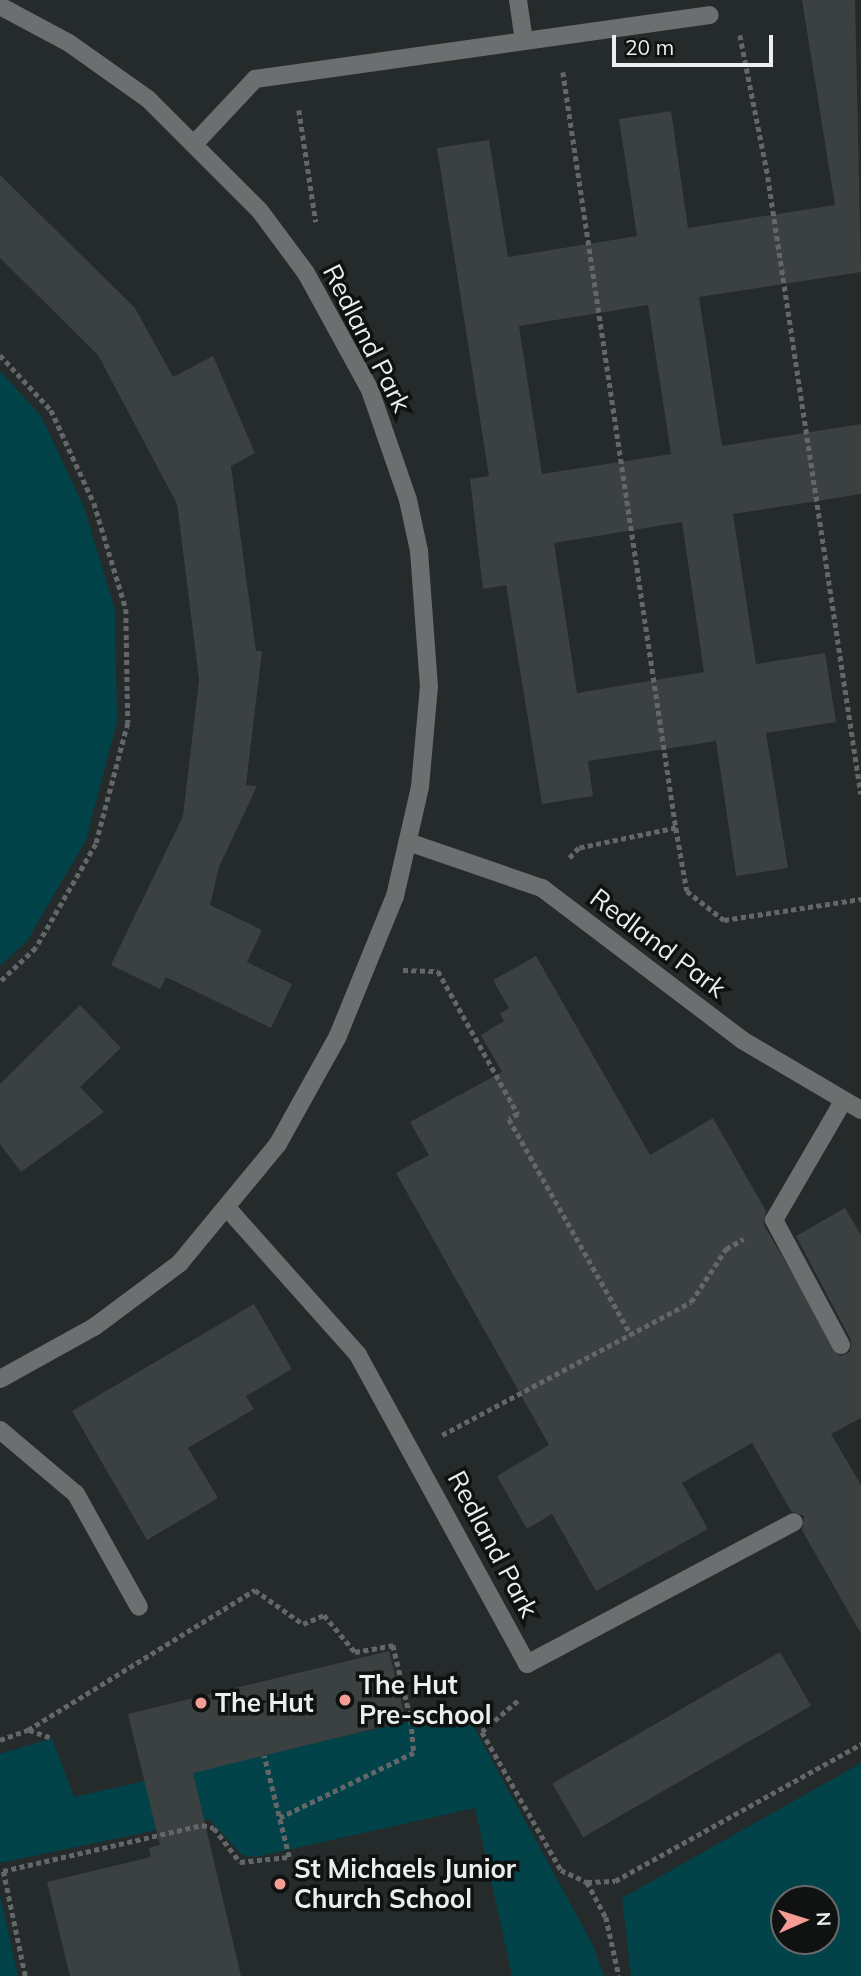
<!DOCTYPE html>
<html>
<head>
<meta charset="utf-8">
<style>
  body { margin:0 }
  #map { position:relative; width:861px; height:1976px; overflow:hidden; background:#252a2a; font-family:Mulish,sans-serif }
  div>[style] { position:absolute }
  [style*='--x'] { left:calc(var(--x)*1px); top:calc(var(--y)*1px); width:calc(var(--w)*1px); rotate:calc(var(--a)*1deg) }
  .green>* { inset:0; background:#024349 }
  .building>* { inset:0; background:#3b4040; transform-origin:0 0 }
  .path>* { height:4.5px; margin-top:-2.25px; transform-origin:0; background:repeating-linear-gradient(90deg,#636767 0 5px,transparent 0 8.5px) }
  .service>* { height:18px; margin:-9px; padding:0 9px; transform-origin:9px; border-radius:9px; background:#6c6f6f }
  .minor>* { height:18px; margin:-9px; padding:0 9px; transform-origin:9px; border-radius:9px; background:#6c6f6f }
  .dots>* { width:19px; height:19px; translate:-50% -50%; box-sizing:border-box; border:4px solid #101212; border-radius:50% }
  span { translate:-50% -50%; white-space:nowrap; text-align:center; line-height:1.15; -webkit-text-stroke:7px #101212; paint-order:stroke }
  .street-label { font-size:26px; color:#ebeeee }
  .poi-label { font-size:26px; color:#ebeeee; font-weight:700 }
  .left { translate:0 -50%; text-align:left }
  .north { position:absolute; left:770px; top:1885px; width:70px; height:70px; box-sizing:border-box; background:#101212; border:2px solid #686a6a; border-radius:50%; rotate:87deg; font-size:19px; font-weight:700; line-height:28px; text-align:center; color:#ebeeee }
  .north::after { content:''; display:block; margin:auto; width:24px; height:32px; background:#f59c94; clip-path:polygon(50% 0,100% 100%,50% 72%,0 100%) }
  .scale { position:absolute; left:612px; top:35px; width:161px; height:32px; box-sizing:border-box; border:4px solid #ebeeee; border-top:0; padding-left:9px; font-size:21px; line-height:24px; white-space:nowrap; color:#ebeeee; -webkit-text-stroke:5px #101212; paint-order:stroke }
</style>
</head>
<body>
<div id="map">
  <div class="green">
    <div style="clip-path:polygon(0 371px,41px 416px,84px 507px,115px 610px,117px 722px,86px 840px,27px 941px,0 966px)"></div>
    <div style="clip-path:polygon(464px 1709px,593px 1945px,604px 1976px,512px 1976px,475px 1808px,256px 1857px,242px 1855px,209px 1819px,0 1863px,0 1754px,52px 1738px,74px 1797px)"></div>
    <div style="clip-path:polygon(evenodd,861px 1763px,861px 1976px,631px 1976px,622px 1898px,861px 1763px,784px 1899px,826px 1899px,826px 1941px,784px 1941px,784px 1899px)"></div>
    <div style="clip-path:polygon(0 1895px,18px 1976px,0 1976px)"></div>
  </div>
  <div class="building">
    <div style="clip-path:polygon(evenodd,802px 0,855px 0,861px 272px,699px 297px,722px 446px,861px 424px,861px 494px,733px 514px,756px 664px,825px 653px,836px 722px,766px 733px,788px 868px,736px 876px,716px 741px,588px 761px,593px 796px,542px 804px,506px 585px,483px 589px,470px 479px,489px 476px,437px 148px,489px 140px,508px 257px,637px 236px,619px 119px,671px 111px,688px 228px,835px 205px,802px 0,648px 305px,671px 454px,542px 474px,519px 326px,648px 305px,802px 0,682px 522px,704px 672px,577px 693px,554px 543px,682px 522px)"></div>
    <div style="clip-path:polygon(0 175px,135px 308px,173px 377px,213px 356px,255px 453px,231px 466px,256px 651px,262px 651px,246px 785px,257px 786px,219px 867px,210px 905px,262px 930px,247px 962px,292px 984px,271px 1028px,166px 977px,160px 989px,111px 965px,183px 816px,199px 680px,177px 504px,98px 355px,0 258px)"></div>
    <div style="clip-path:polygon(536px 956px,650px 1155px,713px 1118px,766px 1211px,764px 1225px,840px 1356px,850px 1352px,851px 1340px,796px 1236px,845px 1208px,861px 1235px,861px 1418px,831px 1434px,861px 1485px,861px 1634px,802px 1530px,804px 1516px,791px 1511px,752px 1443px,682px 1483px,708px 1529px,596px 1591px,552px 1514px,527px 1529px,497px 1476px,549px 1445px,396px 1173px,429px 1155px,410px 1122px,502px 1072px,481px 1035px,504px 1021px,500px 1014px,509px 1008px,493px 980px)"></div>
    <div style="clip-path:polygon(80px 1005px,121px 1048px,80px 1087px,104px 1112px,21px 1172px,0 1144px,0 1084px)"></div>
    <div style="clip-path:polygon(254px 1304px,292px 1369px,246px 1396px,254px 1409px,188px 1448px,218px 1498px,147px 1540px,72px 1411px)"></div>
    <div style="clip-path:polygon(389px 1651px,406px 1721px,193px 1773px,241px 1976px,70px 1976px,47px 1882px,151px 1857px,149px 1848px,160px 1845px,128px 1714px)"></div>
    <div style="left:780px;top:1652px;width:62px;height:263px;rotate:60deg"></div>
  </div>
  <div class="path">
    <div style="--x:740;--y:35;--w:145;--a:78.8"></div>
    <div style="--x:768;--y:177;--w:624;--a:81.43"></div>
    <div style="--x:563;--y:72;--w:764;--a:81.5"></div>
    <div style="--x:676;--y:828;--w:99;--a:168.3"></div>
    <div style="--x:579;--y:848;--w:16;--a:133"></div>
    <div style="--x:299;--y:110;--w:113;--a:81.4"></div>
    <div style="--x:0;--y:355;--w:75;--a:47.2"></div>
    <div style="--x:51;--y:410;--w:102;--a:65.2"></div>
    <div style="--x:94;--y:503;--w:111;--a:73.2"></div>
    <div style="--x:126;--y:609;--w:114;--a:89"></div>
    <div style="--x:128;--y:723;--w:125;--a:104.8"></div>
    <div style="--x:96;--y:844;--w:120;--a:120"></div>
    <div style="--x:36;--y:948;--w:50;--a:136.6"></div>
    <div style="--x:676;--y:828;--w:64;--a:80.1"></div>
    <div style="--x:687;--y:891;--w:47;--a:38.1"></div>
    <div style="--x:724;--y:920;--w:139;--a:-8.7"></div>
    <div style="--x:403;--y:970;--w:35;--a:2"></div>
    <div style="--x:438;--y:971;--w:164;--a:60.8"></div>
    <div style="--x:518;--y:1114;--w:10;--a:151"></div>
    <div style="--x:509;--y:1119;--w:248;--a:60.5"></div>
    <div style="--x:442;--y:1435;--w:282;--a:-28.1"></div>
    <div style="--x:691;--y:1302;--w:64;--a:-56.6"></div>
    <div style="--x:726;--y:1249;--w:20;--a:-30"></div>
    <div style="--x:518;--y:1701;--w:48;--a:139.3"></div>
    <div style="--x:482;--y:1732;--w:159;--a:60.2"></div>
    <div style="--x:561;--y:1870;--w:29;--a:25"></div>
    <div style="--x:587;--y:1882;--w:40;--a:62"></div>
    <div style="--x:606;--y:1917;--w:60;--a:77.6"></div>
    <div style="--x:29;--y:1730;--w:24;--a:19"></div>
    <div style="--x:0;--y:1740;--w:30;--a:-20"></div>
    <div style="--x:28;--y:1730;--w:267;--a:-31.7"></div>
    <div style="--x:255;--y:1590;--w:59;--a:35.3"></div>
    <div style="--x:303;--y:1624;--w:23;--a:-23"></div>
    <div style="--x:324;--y:1615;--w:48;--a:50"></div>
    <div style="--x:355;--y:1652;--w:39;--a:-10"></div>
    <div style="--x:393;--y:1645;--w:77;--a:76.5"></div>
    <div style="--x:411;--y:1720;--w:33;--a:85"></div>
    <div style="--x:414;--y:1753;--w:149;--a:154.1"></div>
    <div style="--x:587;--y:1882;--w:28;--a:-2"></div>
    <div style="--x:615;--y:1881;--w:282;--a:-29.1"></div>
    <div style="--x:25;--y:1976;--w:107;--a:-101.8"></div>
    <div style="--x:3;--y:1871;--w:204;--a:-13"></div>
    <div style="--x:202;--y:1825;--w:12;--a:14"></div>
    <div style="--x:214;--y:1828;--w:43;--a:52.6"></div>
    <div style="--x:240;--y:1862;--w:49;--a:-5.8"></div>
    <div style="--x:289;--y:1857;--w:104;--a:-103.9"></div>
  </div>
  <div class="service">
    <div style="--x:841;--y:1345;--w:142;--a:-118.2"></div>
    <div style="--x:774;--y:1220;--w:135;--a:-59.8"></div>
    <div style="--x:0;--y:1430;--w:99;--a:40.1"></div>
    <div style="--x:76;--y:1494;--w:129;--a:60.9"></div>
  </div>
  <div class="minor">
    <div style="--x:518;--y:0;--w:41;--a:81.7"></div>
    <div style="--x:0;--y:6;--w:78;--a:28.2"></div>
    <div style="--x:69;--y:43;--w:97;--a:35.3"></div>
    <div style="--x:148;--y:99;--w:158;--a:45"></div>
    <div style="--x:260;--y:211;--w:77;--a:53.4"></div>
    <div style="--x:306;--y:273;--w:133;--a:61.3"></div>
    <div style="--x:370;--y:390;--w:116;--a:70.9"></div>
    <div style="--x:408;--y:500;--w:52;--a:77.8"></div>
    <div style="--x:419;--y:551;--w:135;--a:85.8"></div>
    <div style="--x:429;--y:686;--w:101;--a:95.1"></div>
    <div style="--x:420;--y:787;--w:112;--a:102.9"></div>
    <div style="--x:395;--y:896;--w:151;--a:112.2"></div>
    <div style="--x:338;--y:1036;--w:124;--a:119.1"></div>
    <div style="--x:278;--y:1144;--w:154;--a:129.5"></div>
    <div style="--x:180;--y:1263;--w:107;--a:143.3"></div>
    <div style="--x:94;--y:1327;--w:107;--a:151"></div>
    <div style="--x:195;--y:143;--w:88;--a:-46.8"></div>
    <div style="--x:255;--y:79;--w:459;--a:-8"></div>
    <div style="--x:411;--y:843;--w:139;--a:19"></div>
    <div style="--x:542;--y:888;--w:251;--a:37.2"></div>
    <div style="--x:742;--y:1040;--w:138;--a:30.5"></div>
    <div style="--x:229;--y:1210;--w:194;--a:48.3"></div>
    <div style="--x:358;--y:1355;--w:352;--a:61.3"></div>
    <div style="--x:527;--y:1664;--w:302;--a:-28"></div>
  </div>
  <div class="dots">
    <div style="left:345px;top:1700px;background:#f59c94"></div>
    <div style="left:201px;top:1703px;background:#f59c94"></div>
    <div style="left:280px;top:1884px;background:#f59c94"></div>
  </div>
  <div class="street-label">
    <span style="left:367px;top:338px;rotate:63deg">Redland Park</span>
    <span style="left:658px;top:943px;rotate:37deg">Redland Park</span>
    <span style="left:493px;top:1544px;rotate:62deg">Redland Park</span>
  </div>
  <div class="poi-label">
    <span class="left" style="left:359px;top:1700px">The Hut<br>Pre-school</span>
    <span class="left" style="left:215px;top:1703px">The Hut</span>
    <span class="left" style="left:294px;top:1884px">St Michaels Junior<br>Church School</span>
  </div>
  <div class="north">N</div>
  <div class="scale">20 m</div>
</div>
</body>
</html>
